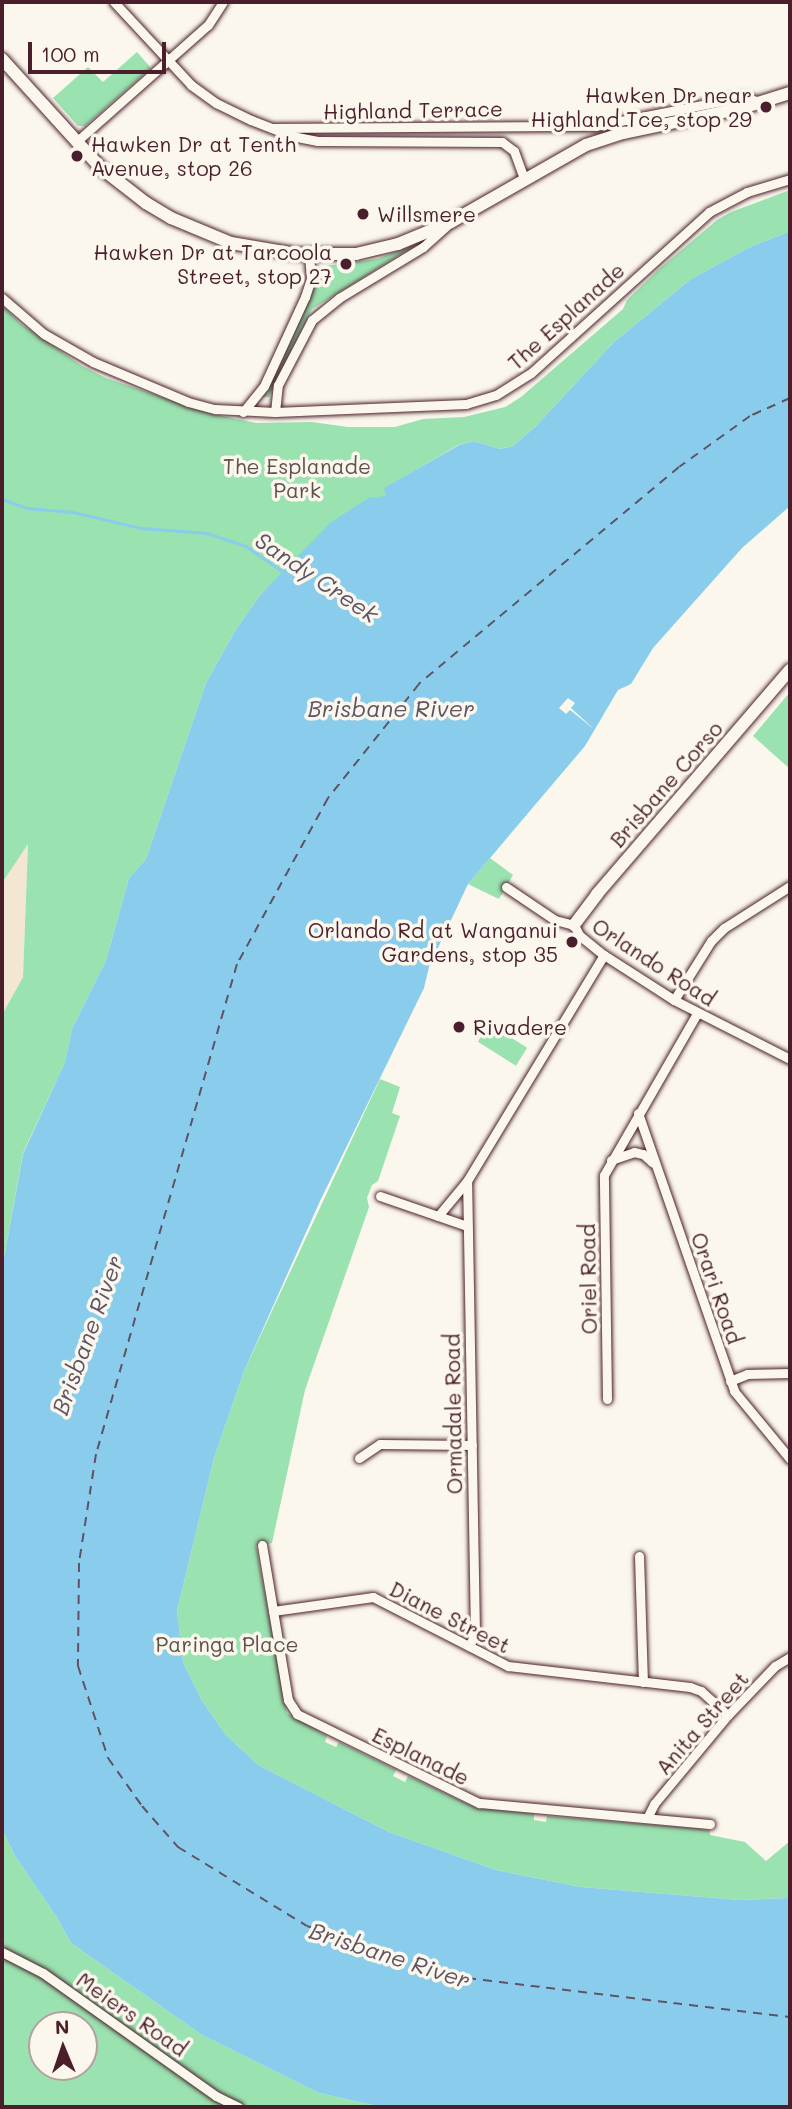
<!DOCTYPE html>
<html>
<head>
<meta charset="utf-8">
<style>
  body { margin:0 }
  #map { position:relative; width:792px; height:2109px; overflow:hidden; background:#fbf7ec; font-family:Mali,sans-serif }
  div>[style] { position:absolute }
  [style*='--x'] { left:calc(var(--x)*1px); top:calc(var(--y)*1px); width:calc(var(--w)*1px); rotate:calc(var(--a)*1deg) }
  .built>* { inset:0; background:#f4e7d2 }
  .green>* { inset:0; background:#9ae2b0; transform-origin:0 0 }
  .water>* { inset:0; background:#8acceb }
  .pier>* { inset:0; background:#fbf7ec }
  .stream>* { height:2.5px; margin:-1.25px; padding:0 1.25px; transform-origin:1.25px; border-radius:1.25px; background:#8acceb }
  .ferry>* { height:2px; margin-top:-1px; transform-origin:0; background:repeating-linear-gradient(90deg,#5d5365 0 9px,transparent 0 16px) }
  .roads { filter:drop-shadow(0 0 2px #4a1f2b) drop-shadow(0 0 2px #4a1f2b) }
  .street>* { height:9px; margin:-4.5px; padding:0 4.5px; transform-origin:4.5px; border-radius:4.5px; background:#fbf7ec }
  .secondary>* { height:12px; margin:-6px; padding:0 6px; transform-origin:6px; border-radius:6px; background:#fbf7ec }
  .dots>* { width:19px; height:19px; translate:-50% -50%; box-sizing:border-box; border:4px solid #fbf7ec; border-radius:50% }
  span { translate:-50% -50%; white-space:nowrap; text-align:center; line-height:1.15; -webkit-text-stroke:7px #fbf7ec; paint-order:stroke }
  .poi-label { font-size:21px; color:#4a1f2b }
  .right { translate:-100% -50%; text-align:right }
  .left { translate:0 -50%; text-align:left }
  .street-label { font-size:21px; color:#4a1f2b }
  .park-label { font-size:21px; color:#5e504c }
  .water-label { font-size:23px; color:#5d5365; font-style:italic }
  .frame { position:absolute; inset:0; border:4px solid #4a1f2b; pointer-events:none }
  .north { position:absolute; left:28px; top:2011px; width:70px; height:70px; box-sizing:border-box; background:#fbf7ec; border:2px solid #b4a19f; border-radius:50%; rotate:358deg; font-size:19px; font-weight:700; line-height:28px; text-align:center; color:#4a1f2b }
  .north::after { content:''; display:block; margin:auto; width:24px; height:32px; background:#4a1f2b; clip-path:polygon(50% 0,100% 100%,50% 72%,0 100%) }
  .scale { position:absolute; left:28px; top:42px; width:138px; height:32px; box-sizing:border-box; border:4px solid #4a1f2b; border-top:0; padding-left:9px; font-size:21px; line-height:24px; white-space:nowrap; color:#4a1f2b; -webkit-text-stroke:5px #fbf7ec; paint-order:stroke }
</style>
</head>
<body>
<div id="map">
  <div class="built">
    <div style="clip-path:polygon(2px 836px,28px 842px,23px 977px,2px 1015px)"></div>
  </div>
  <div class="green">
    <div style="clip-path:polygon(137px 52px,151px 68px,85px 126px,78px 126px,53px 98px,88px 67px,103px 82px)"></div>
    <div style="clip-path:polygon(790px 190px,790px 231px,748px 248px,691px 279px,614px 342px,536px 426px,513px 446px,500px 449px,474px 441px,458px 445px,385px 488px,386px 495px,289px 567px,261px 594px,235px 631px,206px 683px,146px 859px,129px 878px,106px 960px,72px 1029px,65px 1062px,23px 1153px,2px 1269px,2px 1015px,23px 977px,28px 844px,2px 883px,2px 306px,21px 324px,82px 366px,106px 378px,208px 413px,256px 423px,312px 422px,348px 427px,395px 427px,423px 419px,464px 417px,505px 407px,521px 397px,623px 309px,627px 300px,658px 270px,717px 220px,731px 212px)"></div>
    <div style="clip-path:polygon(417px 244px,312px 309px,269px 397px,262px 397px,316px 282px,317px 267px,377px 259px)"></div>
    <div style="clip-path:polygon(790px 692px,790px 769px,753px 736px)"></div>
    <div style="clip-path:polygon(490px 858px,513px 875px,499px 899px,468px 884px)"></div>
    <div style="left:489px;top:1024px;width:45px;height:21px;rotate:32deg"></div>
    <div style="clip-path:polygon(380px 1079px,400px 1087px,392px 1113px,400px 1116px,378px 1181px,372px 1185px,367px 1198px,369px 1207px,305px 1390px,272px 1543px,256px 1546px,287px 1713px,327px 1736px,325px 1742px,336px 1747px,339px 1742px,396px 1770px,393px 1776px,405px 1782px,408px 1776px,474px 1807px,534px 1814px,534px 1820px,546px 1822px,547px 1816px,701px 1829px,710px 1831px,710px 1835px,745px 1842px,766px 1861px,790px 1841px,790px 1898px,740px 1900px,581px 1887px,496px 1870px,389px 1832px,258px 1765px,225px 1734px,201px 1699px,183px 1662px,177px 1611px,214px 1458px,244px 1371px)"></div>
    <div style="clip-path:polygon(evenodd,2px 1829px,15px 1856px,56px 1916px,71px 1943px,202px 2035px,319px 2093px,381px 2107px,2px 2107px,2px 1829px,42px 2025px,84px 2025px,84px 2067px,42px 2067px,42px 2025px)"></div>
  </div>
  <div class="water">
    <div style="clip-path:polygon(790px 231px,790px 506px,742px 548px,653px 648px,631px 684px,618px 690px,585px 746px,468px 884px,429px 967px,424px 988px,320px 1201px,244px 1371px,214px 1458px,177px 1611px,183px 1662px,201px 1699px,225px 1734px,258px 1765px,389px 1832px,496px 1870px,581px 1887px,740px 1900px,790px 1898px,790px 2107px,381px 2107px,319px 2093px,202px 2035px,71px 1943px,56px 1916px,15px 1856px,2px 1829px,2px 1269px,23px 1154px,65px 1062px,72px 1029px,106px 960px,129px 878px,146px 859px,206px 683px,235px 631px,261px 594px,330px 523px,370px 497px,378px 498px,386px 495px,384px 488px,459px 445px,474px 441px,500px 449px,513px 446px,536px 426px,614px 342px,691px 279px,748px 248px)"></div>
  </div>
  <div class="pier">
    <div style="clip-path:polygon(568px 698px,575px 703px,571px 708px,595px 730px,570px 710px,566px 714px,559px 708px)"></div>
  </div>
  <div class="stream">
    <div style="--x:2;--y:499;--w:27;--a:20"></div>
    <div style="--x:27;--y:508;--w:46;--a:5"></div>
    <div style="--x:73;--y:512;--w:70;--a:13.2"></div>
    <div style="--x:141;--y:528;--w:66;--a:4.3"></div>
    <div style="--x:207;--y:533;--w:41;--a:18.4"></div>
    <div style="--x:246;--y:546;--w:47;--a:34.7"></div>
  </div>
  <div class="ferry">
    <div style="--x:790;--y:398;--w:44;--a:155.8"></div>
    <div style="--x:750;--y:416;--w:87;--a:144.3"></div>
    <div style="--x:679;--y:467;--w:339;--a:140.2"></div>
    <div style="--x:419;--y:684;--w:146;--a:128.6"></div>
    <div style="--x:328;--y:798;--w:189;--a:118.7"></div>
    <div style="--x:237;--y:964;--w:510;--a:106.05"></div>
    <div style="--x:96;--y:1454;--w:110;--a:98.9"></div>
    <div style="--x:79;--y:1563;--w:103;--a:90.6"></div>
    <div style="--x:78;--y:1666;--w:97;--a:71.9"></div>
    <div style="--x:108;--y:1758;--w:59;--a:54.7"></div>
    <div style="--x:142;--y:1806;--w:55;--a:48.7"></div>
    <div style="--x:178;--y:1847;--w:151;--a:31.5"></div>
    <div style="--x:307;--y:1926;--w:168;--a:18"></div>
    <div style="--x:467;--y:1978;--w:325;--a:6.9"></div>
  </div>
  <div class="roads">
    <div class="street">
      <div style="--x:114;--y:2;--w:113;--a:47.1"></div>
      <div style="--x:191;--y:85;--w:31;--a:36"></div>
      <div style="--x:216;--y:103;--w:39;--a:26"></div>
      <div style="--x:251;--y:120;--w:44;--a:21.3"></div>
      <div style="--x:292;--y:136;--w:26;--a:11"></div>
      <div style="--x:318;--y:141;--w:184;--a:0.3"></div>
      <div style="--x:502;--y:142;--w:15;--a:37"></div>
      <div style="--x:514;--y:151;--w:30;--a:70"></div>
      <div style="--x:272;--y:128;--w:323;--a:-0.4"></div>
      <div style="--x:595;--y:126;--w:151;--a:-11.1"></div>
      <div style="--x:743;--y:97;--w:19;--a:16"></div>
      <div style="--x:76;--y:142;--w:176;--a:-41.6"></div>
      <div style="--x:208;--y:25;--w:27;--a:-57"></div>
      <div style="--x:2;--y:298;--w:55;--a:40.6"></div>
      <div style="--x:44;--y:334;--w:56;--a:29.7"></div>
      <div style="--x:93;--y:362;--w:103;--a:22.8"></div>
      <div style="--x:188;--y:402;--w:28;--a:15"></div>
      <div style="--x:215;--y:409;--w:60;--a:2.9"></div>
      <div style="--x:275;--y:412;--w:191;--a:-2.4"></div>
      <div style="--x:466;--y:404;--w:31;--a:-17"></div>
      <div style="--x:496;--y:395;--w:41;--a:-32.2"></div>
      <div style="--x:531;--y:373;--w:240;--a:-42.1"></div>
      <div style="--x:709;--y:212;--w:43;--a:-27.8"></div>
      <div style="--x:747;--y:192;--w:45;--a:-16.8"></div>
      <div style="--x:243;--y:412;--w:33;--a:-51"></div>
      <div style="--x:264;--y:386;--w:98;--a:-65.3"></div>
      <div style="--x:305;--y:297;--w:20;--a:-72"></div>
      <div style="--x:311;--y:278;--w:23;--a:-95"></div>
      <div style="--x:275;--y:412;--w:27;--a:-84"></div>
      <div style="--x:278;--y:385;--w:73;--a:-62.4"></div>
      <div style="--x:312;--y:320;--w:35;--a:-39"></div>
      <div style="--x:339;--y:298;--w:98;--a:-31.3"></div>
      <div style="--x:423;--y:247;--w:36;--a:-42"></div>
      <div style="--x:506;--y:887;--w:59;--a:34"></div>
      <div style="--x:555;--y:920;--w:20;--a:15"></div>
      <div style="--x:574;--y:925;--w:11;--a:63"></div>
      <div style="--x:579;--y:935;--w:32;--a:39"></div>
      <div style="--x:604;--y:955;--w:83;--a:32.7"></div>
      <div style="--x:674;--y:1000;--w:130;--a:27"></div>
      <div style="--x:674;--y:1000;--w:70;--a:-57.9"></div>
      <div style="--x:711;--y:941;--w:18;--a:-45"></div>
      <div style="--x:724;--y:928;--w:78;--a:-32.5"></div>
      <div style="--x:638;--y:1113;--w:294;--a:70.9"></div>
      <div style="--x:734;--y:1391;--w:88;--a:50.5"></div>
      <div style="--x:611;--y:1160;--w:24;--a:-19"></div>
      <div style="--x:634;--y:1152;--w:9;--a:13"></div>
      <div style="--x:643;--y:1154;--w:13;--a:42"></div>
      <div style="--x:380;--y:1196;--w:92;--a:19"></div>
      <div style="--x:438;--y:1216;--w:45;--a:-50.4"></div>
      <div style="--x:730;--y:1381;--w:18;--a:-22"></div>
      <div style="--x:747;--y:1374;--w:43;--a:-1.3"></div>
      <div style="--x:607;--y:1399;--w:224;--a:-90.8"></div>
      <div style="--x:604;--y:1175;--w:187;--a:-60.1"></div>
      <div style="--x:359;--y:1458;--w:25;--a:-34"></div>
      <div style="--x:380;--y:1444;--w:92;--a:0.6"></div>
      <div style="--x:262;--y:1545;--w:157;--a:80.5"></div>
      <div style="--x:288;--y:1700;--w:17;--a:57"></div>
      <div style="--x:297;--y:1714;--w:203;--a:26.1"></div>
      <div style="--x:479;--y:1803;--w:232;--a:5.2"></div>
      <div style="--x:639;--y:1556;--w:126;--a:88.2"></div>
      <div style="--x:273;--y:1611;--w:101;--a:-8"></div>
      <div style="--x:373;--y:1597;--w:152;--a:27.1"></div>
      <div style="--x:508;--y:1666;--w:183;--a:6.6"></div>
      <div style="--x:690;--y:1687;--w:12;--a:20"></div>
      <div style="--x:701;--y:1691;--w:36;--a:42"></div>
      <div style="--x:469;--y:1646;--w:13;--a:-63"></div>
      <div style="--x:475;--y:1634;--w:453;--a:-91"></div>
      <div style="--x:467;--y:1181;--w:264;--a:-58.8"></div>
      <div style="--x:647;--y:1818;--w:16;--a:-63"></div>
      <div style="--x:654;--y:1804;--w:116;--a:-50.3"></div>
      <div style="--x:728;--y:1715;--w:68;--a:-46.2"></div>
      <div style="--x:775;--y:1666;--w:17;--a:-31"></div>
      <div style="--x:2;--y:1952;--w:46;--a:27.1"></div>
      <div style="--x:43;--y:1973;--w:212;--a:35.4"></div>
      <div style="--x:216;--y:2096;--w:25;--a:26"></div>
    </div>
    <div class="secondary">
      <div style="--x:2;--y:59;--w:147;--a:47.8"></div>
      <div style="--x:101;--y:168;--w:57;--a:37.9"></div>
      <div style="--x:146;--y:203;--w:29;--a:31"></div>
      <div style="--x:171;--y:218;--w:65;--a:22.6"></div>
      <div style="--x:231;--y:243;--w:67;--a:9.5"></div>
      <div style="--x:297;--y:254;--w:59;--a:0"></div>
      <div style="--x:356;--y:254;--w:43;--a:-13.4"></div>
      <div style="--x:398;--y:244;--w:57;--a:-22.5"></div>
      <div style="--x:451;--y:222;--w:155;--a:-29.7"></div>
      <div style="--x:586;--y:145;--w:40;--a:-18"></div>
      <div style="--x:624;--y:133;--w:121;--a:-12"></div>
      <div style="--x:742;--y:108;--w:50;--a:-17.4"></div>
      <div style="--x:574;--y:925;--w:39;--a:-53"></div>
      <div style="--x:597;--y:894;--w:296;--a:-49.3"></div>
    </div>
  </div>
  <div class="dots">
    <div style="left:766px;top:107px;background:#4a1f2b"></div>
    <div style="left:77px;top:156px;background:#4a1f2b"></div>
    <div style="left:363px;top:214px;background:#4a1f2b"></div>
    <div style="left:346px;top:264px;background:#4a1f2b"></div>
    <div style="left:572px;top:942px;background:#4a1f2b"></div>
    <div style="left:459px;top:1027px;background:#4a1f2b"></div>
  </div>
  <div class="poi-label">
    <span class="right" style="left:752px;top:107px">Hawken Dr near<br>Highland Tce, stop 29</span>
    <span class="left" style="left:91px;top:156px">Hawken Dr at Tenth<br>Avenue, stop 26</span>
    <span class="left" style="left:377px;top:214px">Willsmere</span>
    <span class="right" style="left:332px;top:264px">Hawken Dr at Tarcoola<br>Street, stop 27</span>
    <span class="right" style="left:558px;top:942px">Orlando Rd at Wanganui<br>Gardens, stop 35</span>
    <span class="left" style="left:473px;top:1027px">Rivadere</span>
  </div>
  <div class="street-label">
    <span style="left:413px;top:110px;rotate:-1deg">Highland Terrace</span>
    <span style="left:566px;top:316px;rotate:-42deg">The Esplanade</span>
    <span style="left:666px;top:784px;rotate:-49deg">Brisbane Corso</span>
    <span style="left:654px;top:962px;rotate:33deg">Orlando Road</span>
    <span style="left:588px;top:1279px;rotate:-91deg">Oriel Road</span>
    <span style="left:717px;top:1288px;rotate:71deg">Orari Road</span>
    <span style="left:453px;top:1414px;rotate:-91deg">Ormadale Road</span>
    <span style="left:450px;top:1617px;rotate:27deg">Diane Street</span>
    <span style="left:702px;top:1723px;rotate:-49deg">Anita Street</span>
    <span style="left:421px;top:1756px;rotate:26deg">Esplanade</span>
    <span style="left:132px;top:2014px;rotate:35deg">Meiers Road</span>
  </div>
  <div class="park-label">
    <span style="left:297px;top:478px">The Esplanade<br>Park</span>
    <span style="left:227px;top:1644px">Paringa Place</span>
  </div>
  <div class="water-label">
    <span style="left:317px;top:577px;rotate:34deg">Sandy Creek</span>
    <span style="left:391px;top:708px">Brisbane River</span>
    <span style="left:87px;top:1335px;rotate:-70deg">Brisbane River</span>
    <span style="left:390px;top:1955px;rotate:18deg">Brisbane River</span>
  </div>
  <div class="frame"></div>
  <div class="north">N</div>
  <div class="scale">100 m</div>
</div>
</body>
</html>
